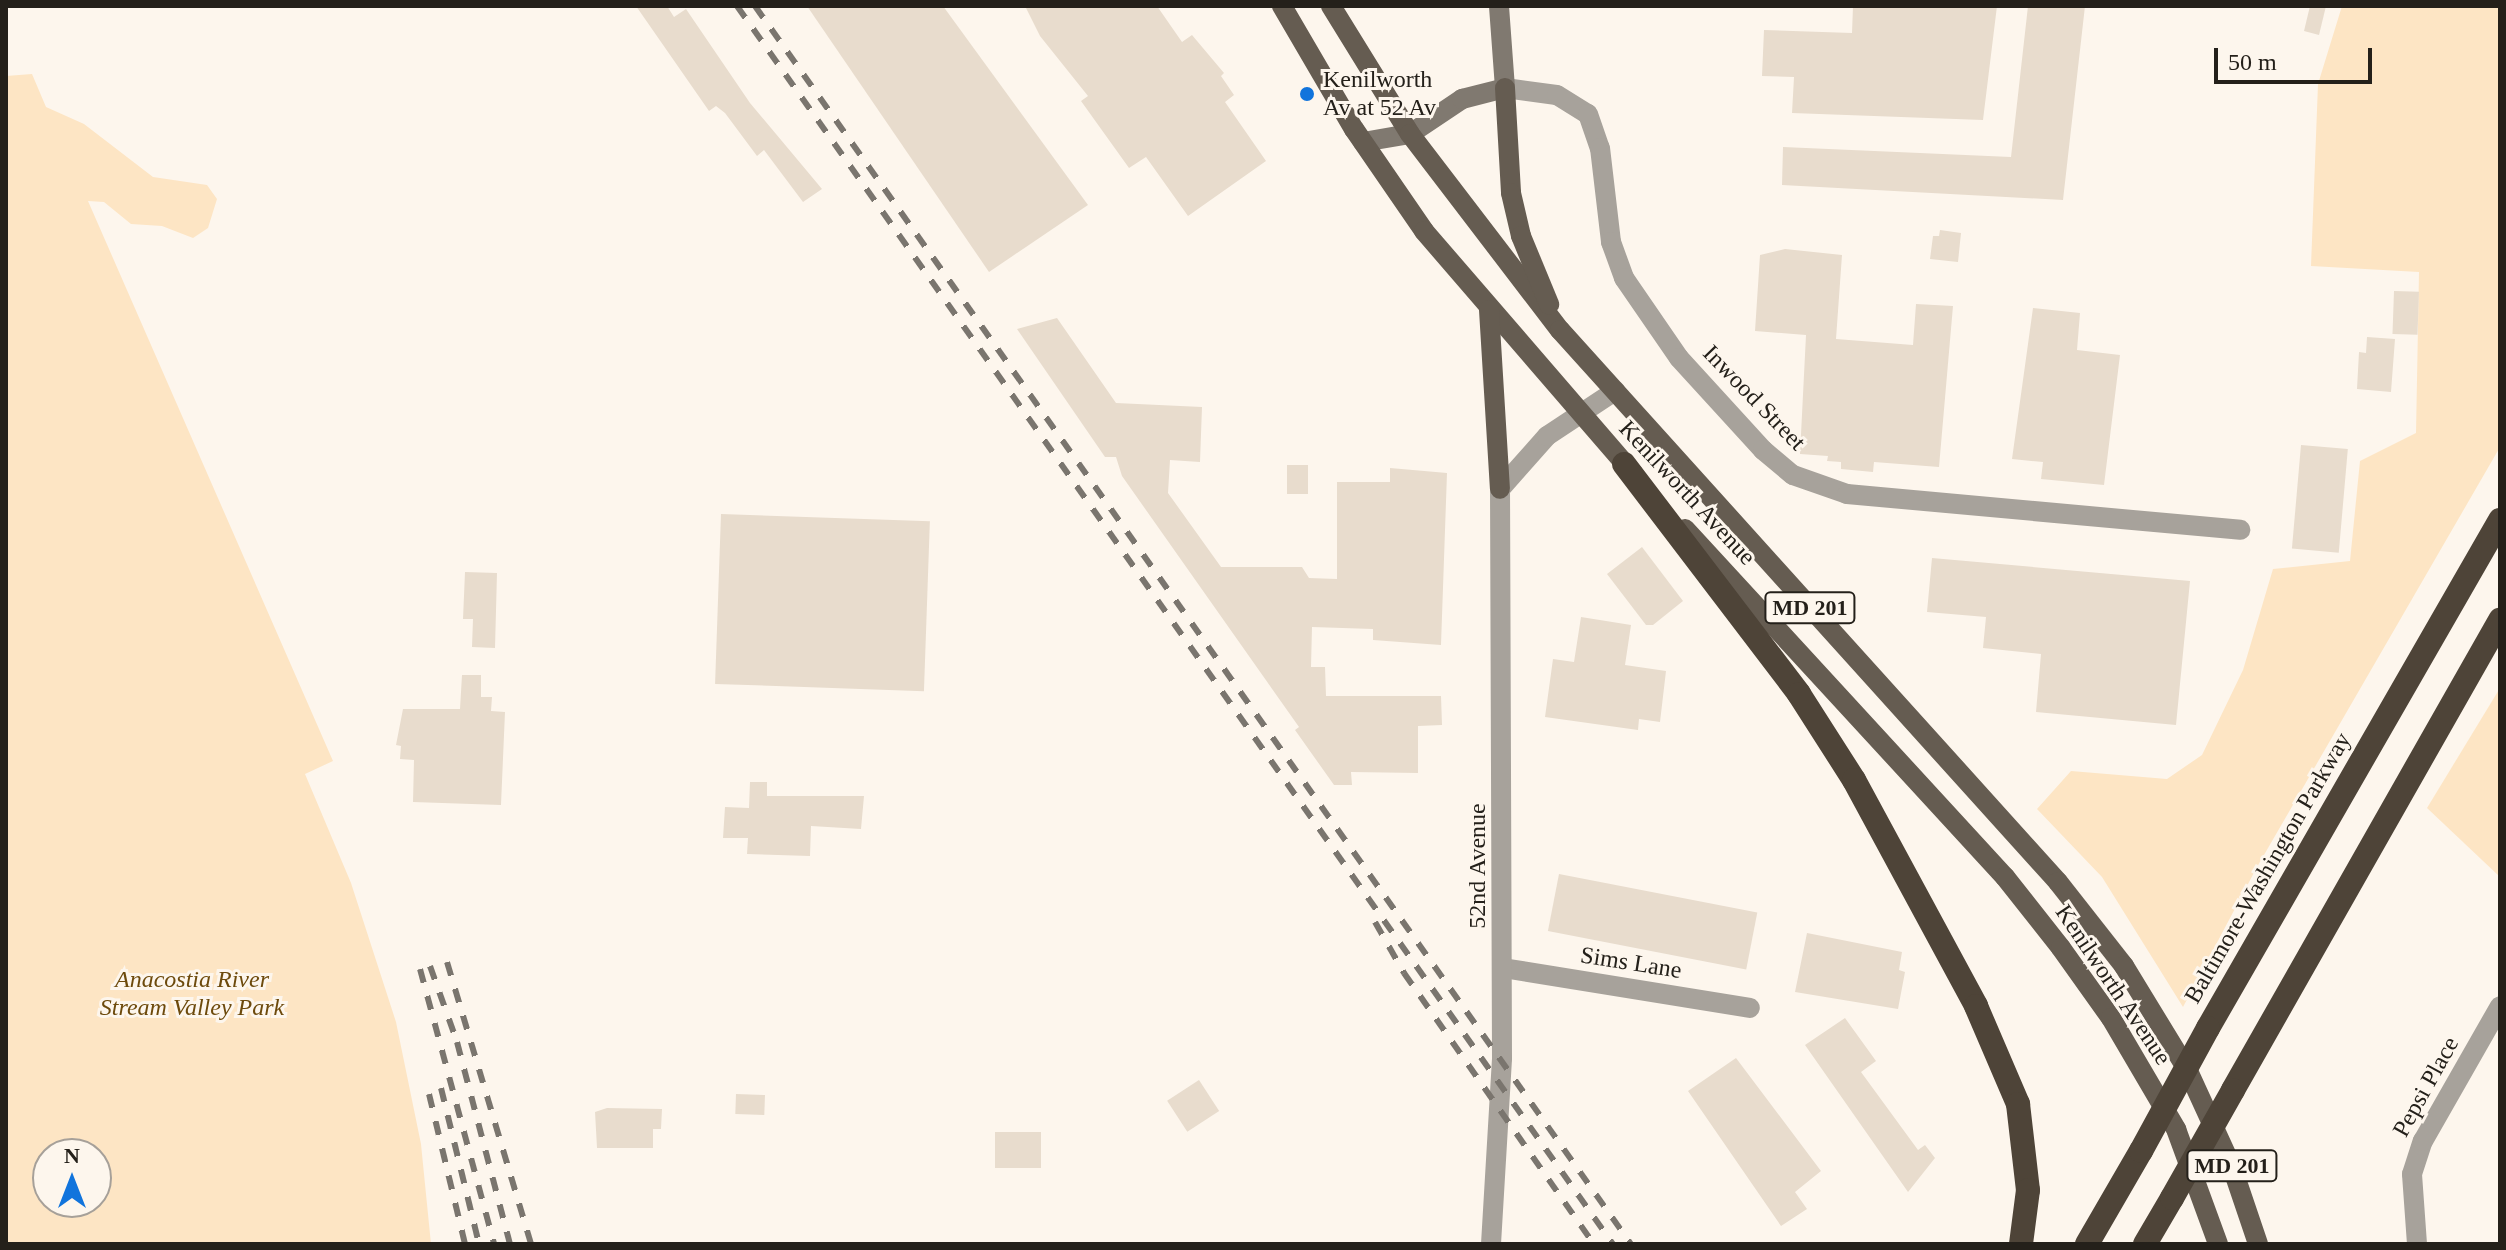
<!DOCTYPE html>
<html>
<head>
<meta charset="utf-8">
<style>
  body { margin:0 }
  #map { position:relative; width:2506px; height:1250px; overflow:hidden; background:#fdf6ed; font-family:Georgia,serif }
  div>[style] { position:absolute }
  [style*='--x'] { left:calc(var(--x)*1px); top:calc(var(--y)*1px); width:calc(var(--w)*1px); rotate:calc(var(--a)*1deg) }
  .green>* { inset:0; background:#fde5c4 }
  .building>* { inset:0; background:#e8dccd; transform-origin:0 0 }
  .street>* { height:20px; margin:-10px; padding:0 10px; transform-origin:10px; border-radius:10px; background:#a7a29b }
  .secondary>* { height:20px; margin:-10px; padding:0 10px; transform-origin:10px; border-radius:10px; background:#807970 }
  .primary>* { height:20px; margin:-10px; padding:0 10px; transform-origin:10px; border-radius:10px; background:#655c51 }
  .highway>* { height:24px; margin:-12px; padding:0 12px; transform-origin:12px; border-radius:12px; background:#4e4438 }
  .rail>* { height:6px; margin-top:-3px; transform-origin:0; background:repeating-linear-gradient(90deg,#7a756e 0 14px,transparent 0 28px) }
  .highway-bridge>* { height:24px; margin:-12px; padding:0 12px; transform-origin:12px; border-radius:12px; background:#4e4438 }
  .dots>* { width:22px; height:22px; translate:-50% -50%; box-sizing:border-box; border:4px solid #fdf6ed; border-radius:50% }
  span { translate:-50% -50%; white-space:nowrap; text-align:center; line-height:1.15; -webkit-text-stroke:6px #fdf6ed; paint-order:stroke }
  .shield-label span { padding:2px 6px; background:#fdf6ed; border:2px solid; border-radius:6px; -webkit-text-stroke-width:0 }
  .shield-label { font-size:22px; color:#24201a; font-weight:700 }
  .poi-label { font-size:24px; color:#24201a }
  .left { translate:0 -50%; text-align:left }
  .street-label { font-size:24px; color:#24201a }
  .park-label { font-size:24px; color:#6d4a0c; font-style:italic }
  .frame { position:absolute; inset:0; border:8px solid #24201a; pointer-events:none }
  .north { position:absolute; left:32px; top:1138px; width:80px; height:80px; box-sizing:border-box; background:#fdf6ed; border:2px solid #a6a099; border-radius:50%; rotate:0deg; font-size:22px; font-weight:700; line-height:32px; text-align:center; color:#24201a }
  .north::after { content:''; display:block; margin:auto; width:28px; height:36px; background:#1174dc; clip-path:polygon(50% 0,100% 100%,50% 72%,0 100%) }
  .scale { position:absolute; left:2214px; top:48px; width:158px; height:36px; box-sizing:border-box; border:4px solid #24201a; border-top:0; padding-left:10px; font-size:24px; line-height:28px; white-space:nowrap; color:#24201a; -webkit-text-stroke:6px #fdf6ed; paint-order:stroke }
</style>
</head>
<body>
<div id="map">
  <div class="green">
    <div style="clip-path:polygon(2342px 6px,2500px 6px,2500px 447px,2257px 867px,2183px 1007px,2102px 877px,2037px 809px,2071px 771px,2167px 779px,2202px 755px,2243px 670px,2273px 569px,2350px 561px,2360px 461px,2416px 433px,2419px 272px,2311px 266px,2318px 84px)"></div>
    <div style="clip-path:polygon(evenodd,32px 74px,46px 107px,84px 124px,153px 177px,207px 185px,217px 199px,208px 228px,193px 238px,162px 226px,131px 224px,104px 202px,88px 201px,333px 761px,305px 774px,351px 883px,396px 1022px,421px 1144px,431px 1244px,6px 1244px,6px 76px,32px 74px,48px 1154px,96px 1154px,96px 1202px,48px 1202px,48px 1154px)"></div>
    <div style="clip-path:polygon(2500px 688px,2500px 877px,2427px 808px)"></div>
  </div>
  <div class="building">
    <div style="clip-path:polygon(636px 6px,667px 6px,674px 17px,686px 9px,750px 103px,822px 189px,803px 202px,764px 150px,757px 156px,725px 113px,716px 106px,709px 111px)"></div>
    <div style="clip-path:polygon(807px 6px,943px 6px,1088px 205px,989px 272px)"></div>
    <div style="clip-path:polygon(1025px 6px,1157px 6px,1182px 42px,1192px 35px,1224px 73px,1221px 76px,1234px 95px,1225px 102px,1266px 161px,1188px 216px,1146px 157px,1129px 168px,1081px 101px,1088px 96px,1040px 36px)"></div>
    <div style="clip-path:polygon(1853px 6px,1997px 6px,1983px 120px,1792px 113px,1794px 77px,1762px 76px,1764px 30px,1852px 33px)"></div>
    <div style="clip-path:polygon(2028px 6px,2085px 6px,2063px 200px,1782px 185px,1783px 147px,2011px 157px)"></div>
    <div style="clip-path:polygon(2310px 6px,2326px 6px,2319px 35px,2304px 31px)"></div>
    <div style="clip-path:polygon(1940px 230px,1961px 233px,1958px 262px,1930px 259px,1933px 236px,1939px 236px)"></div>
    <div style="clip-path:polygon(1785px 249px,1842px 255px,1836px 339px,1913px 345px,1916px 304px,1953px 306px,1939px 467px,1874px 462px,1873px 472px,1841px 469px,1841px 462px,1827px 461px,1828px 456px,1800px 454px,1806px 335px,1755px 331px,1760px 255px)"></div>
    <div style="left:2394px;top:291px;width:25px;height:43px;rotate:2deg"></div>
    <div style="clip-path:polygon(2033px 308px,2080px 313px,2077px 350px,2120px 355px,2104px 485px,2041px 479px,2043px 462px,2012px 459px)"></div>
    <div style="clip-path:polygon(1057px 318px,1116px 403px,1202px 407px,1200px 462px,1170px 460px,1168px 493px,1221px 567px,1302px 567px,1309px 578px,1337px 579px,1337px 482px,1390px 482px,1390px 468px,1447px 473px,1441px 645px,1373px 640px,1373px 629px,1312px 627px,1311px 667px,1325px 667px,1326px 696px,1441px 696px,1442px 725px,1418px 726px,1418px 773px,1351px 772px,1352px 785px,1334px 785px,1295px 730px,1299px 727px,1122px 476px,1116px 457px,1105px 457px,1017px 329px)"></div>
    <div style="clip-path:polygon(2367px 337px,2395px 339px,2391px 392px,2357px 389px,2359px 352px,2366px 353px)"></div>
    <div style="left:2301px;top:445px;width:47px;height:104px;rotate:5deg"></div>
    <div style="left:1287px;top:465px;width:21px;height:29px"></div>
    <div style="left:721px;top:514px;width:209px;height:170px;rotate:2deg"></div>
    <div style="clip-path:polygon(1642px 547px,1683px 601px,1653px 625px,1646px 625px,1607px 574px)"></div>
    <div style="clip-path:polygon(1932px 558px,2190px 581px,2176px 725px,2036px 712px,2041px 654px,1983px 648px,1986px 617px,1927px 612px)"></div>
    <div style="clip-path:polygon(465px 572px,497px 573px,495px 648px,472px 647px,473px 619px,463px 619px)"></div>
    <div style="clip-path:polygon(1581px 617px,1631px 625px,1625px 665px,1666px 671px,1660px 722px,1639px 719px,1638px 730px,1545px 717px,1553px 659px,1574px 662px)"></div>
    <div style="clip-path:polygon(462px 675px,481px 675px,481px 697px,492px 697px,491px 711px,505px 712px,501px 805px,413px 802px,414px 760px,400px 759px,401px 746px,396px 745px,403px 709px,460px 709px)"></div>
    <div style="clip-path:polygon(750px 782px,767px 782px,767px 796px,864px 796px,861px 829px,811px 826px,810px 856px,747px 854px,748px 838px,723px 838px,725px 807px,749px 808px)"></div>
    <div style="left:1559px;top:874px;width:202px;height:58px;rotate:11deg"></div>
    <div style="clip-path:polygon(1807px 933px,1902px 952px,1899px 970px,1905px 972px,1898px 1009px,1795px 992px)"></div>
    <div style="clip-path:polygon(1845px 1018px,1876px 1061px,1861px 1072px,1918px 1150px,1925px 1145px,1935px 1158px,1908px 1192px,1805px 1045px)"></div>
    <div style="clip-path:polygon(1736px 1058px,1821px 1171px,1795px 1192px,1807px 1209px,1781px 1226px,1688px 1091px)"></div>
    <div style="left:1199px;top:1080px;width:37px;height:38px;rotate:57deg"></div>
    <div style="left:736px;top:1094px;width:29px;height:20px;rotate:2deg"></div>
    <div style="clip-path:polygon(607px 1108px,662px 1109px,661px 1129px,653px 1129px,653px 1148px,597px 1148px,595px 1112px)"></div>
    <div style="left:995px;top:1132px;width:46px;height:36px"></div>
  </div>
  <div class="street">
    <div style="--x:1505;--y:88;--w:52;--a:7.7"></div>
    <div style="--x:1557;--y:95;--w:36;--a:32"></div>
    <div style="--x:1588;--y:114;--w:36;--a:71"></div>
    <div style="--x:1600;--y:148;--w:95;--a:83.3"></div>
    <div style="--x:1611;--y:242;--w:38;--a:70"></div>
    <div style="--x:1624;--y:278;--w:97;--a:55.5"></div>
    <div style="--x:1679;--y:358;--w:125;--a:47.6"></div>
    <div style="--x:1763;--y:450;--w:39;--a:40"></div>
    <div style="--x:1793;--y:475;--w:57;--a:19.4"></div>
    <div style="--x:1847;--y:494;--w:395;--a:5.2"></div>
    <div style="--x:1503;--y:968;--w:250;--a:9.2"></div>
    <div style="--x:1491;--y:1244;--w:186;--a:-86.6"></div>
    <div style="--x:1502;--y:1058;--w:569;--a:-90.2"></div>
    <div style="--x:1500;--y:489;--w:71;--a:-48.4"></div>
    <div style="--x:1547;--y:436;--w:82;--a:-33.5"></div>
    <div style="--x:2417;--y:1244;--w:70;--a:-94.1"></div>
    <div style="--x:2412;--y:1174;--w:35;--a:-72"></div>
    <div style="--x:2423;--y:1141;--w:155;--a:-60.3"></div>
  </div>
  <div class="secondary">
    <div style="--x:1363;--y:142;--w:48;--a:-9.7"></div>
    <div style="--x:1410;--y:134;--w:63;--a:-33.9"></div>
    <div style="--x:1462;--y:99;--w:44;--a:-14.3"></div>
    <div style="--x:1505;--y:88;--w:82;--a:-94.2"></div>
  </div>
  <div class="primary">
    <div style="--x:1282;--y:6;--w:143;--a:59.7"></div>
    <div style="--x:1354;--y:129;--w:124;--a:55.5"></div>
    <div style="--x:1424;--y:231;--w:321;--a:49.2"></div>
    <div style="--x:1331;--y:6;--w:150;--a:58.3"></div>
    <div style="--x:1410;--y:134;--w:247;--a:52.6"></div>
    <div style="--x:1560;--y:330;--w:743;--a:47.94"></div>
    <div style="--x:2058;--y:882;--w:107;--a:51.8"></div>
    <div style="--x:2124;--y:966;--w:123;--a:58.6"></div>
    <div style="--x:2188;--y:1071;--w:106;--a:65.4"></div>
    <div style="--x:2232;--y:1167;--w:81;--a:71.3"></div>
    <div style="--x:1505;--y:88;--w:105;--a:86.7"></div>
    <div style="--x:1511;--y:193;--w:44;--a:76.9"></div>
    <div style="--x:1521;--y:236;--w:74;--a:67.6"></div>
    <div style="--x:1489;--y:310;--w:179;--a:86.5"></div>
    <div style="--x:1685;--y:529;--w:473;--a:47.4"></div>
    <div style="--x:2005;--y:877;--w:90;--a:51.7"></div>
    <div style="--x:2061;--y:948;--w:86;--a:54.5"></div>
    <div style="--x:2111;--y:1018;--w:129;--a:59.6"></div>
    <div style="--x:2176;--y:1129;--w:122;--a:69.9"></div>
  </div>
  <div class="highway">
    <div style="--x:1624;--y:464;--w:289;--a:52.7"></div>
    <div style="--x:1799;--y:694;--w:102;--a:57.4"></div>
    <div style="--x:1854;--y:780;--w:257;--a:61.6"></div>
    <div style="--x:1976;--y:1006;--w:107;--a:66.8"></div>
    <div style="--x:2018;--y:1104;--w:87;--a:83.4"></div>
    <div style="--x:2028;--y:1190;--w:54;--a:97.4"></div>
    <div style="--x:2208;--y:1028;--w:586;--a:-60.11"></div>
    <div style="--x:2233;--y:1090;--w:541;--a:-60.4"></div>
    <div style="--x:2087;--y:1244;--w:108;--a:-59.9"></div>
    <div style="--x:2145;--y:1244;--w:53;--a:-59.6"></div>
  </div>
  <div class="rail">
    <div style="--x:737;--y:6;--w:1517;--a:54.72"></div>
    <div style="--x:755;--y:6;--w:1517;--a:54.72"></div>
    <div style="--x:1375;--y:922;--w:59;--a:60.4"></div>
    <div style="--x:1404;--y:973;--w:331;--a:55"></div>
    <div style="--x:447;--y:962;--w:294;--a:73.4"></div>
    <div style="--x:430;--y:966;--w:81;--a:70.4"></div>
    <div style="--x:457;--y:1042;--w:209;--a:75.3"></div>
    <div style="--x:420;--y:969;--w:285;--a:74.9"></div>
    <div style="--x:441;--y:1088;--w:161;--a:76.3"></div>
    <div style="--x:429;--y:1094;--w:154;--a:76.5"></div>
  </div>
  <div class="highway-bridge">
    <div style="--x:2141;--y:1151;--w:140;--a:-61.4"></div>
    <div style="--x:2172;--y:1198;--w:124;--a:-60.5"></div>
  </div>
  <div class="dots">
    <div style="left:1307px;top:94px;background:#1174dc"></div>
  </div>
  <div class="shield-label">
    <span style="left:1810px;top:608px">MD 201</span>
    <span style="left:2232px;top:1166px">MD 201</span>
  </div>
  <div class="poi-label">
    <span class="left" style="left:1323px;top:94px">Kenilworth<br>Av at 52 Av</span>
  </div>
  <div class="street-label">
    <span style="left:1754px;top:398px;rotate:46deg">Inwood Street</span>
    <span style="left:1687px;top:493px;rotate:47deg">Kenilworth Avenue</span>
    <span style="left:1478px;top:866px;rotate:-90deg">52nd Avenue</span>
    <span style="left:2268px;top:868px;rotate:-60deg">Baltimore-Washington Parkway</span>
    <span style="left:1631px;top:963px;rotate:9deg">Sims Lane</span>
    <span style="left:2113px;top:985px;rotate:56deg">Kenilworth Avenue</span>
    <span style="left:2426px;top:1087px;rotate:-61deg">Pepsi Place</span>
  </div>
  <div class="park-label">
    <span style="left:192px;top:994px">Anacostia River<br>Stream Valley Park</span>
  </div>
  <div class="frame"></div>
  <div class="north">N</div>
  <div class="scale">50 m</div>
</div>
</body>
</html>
